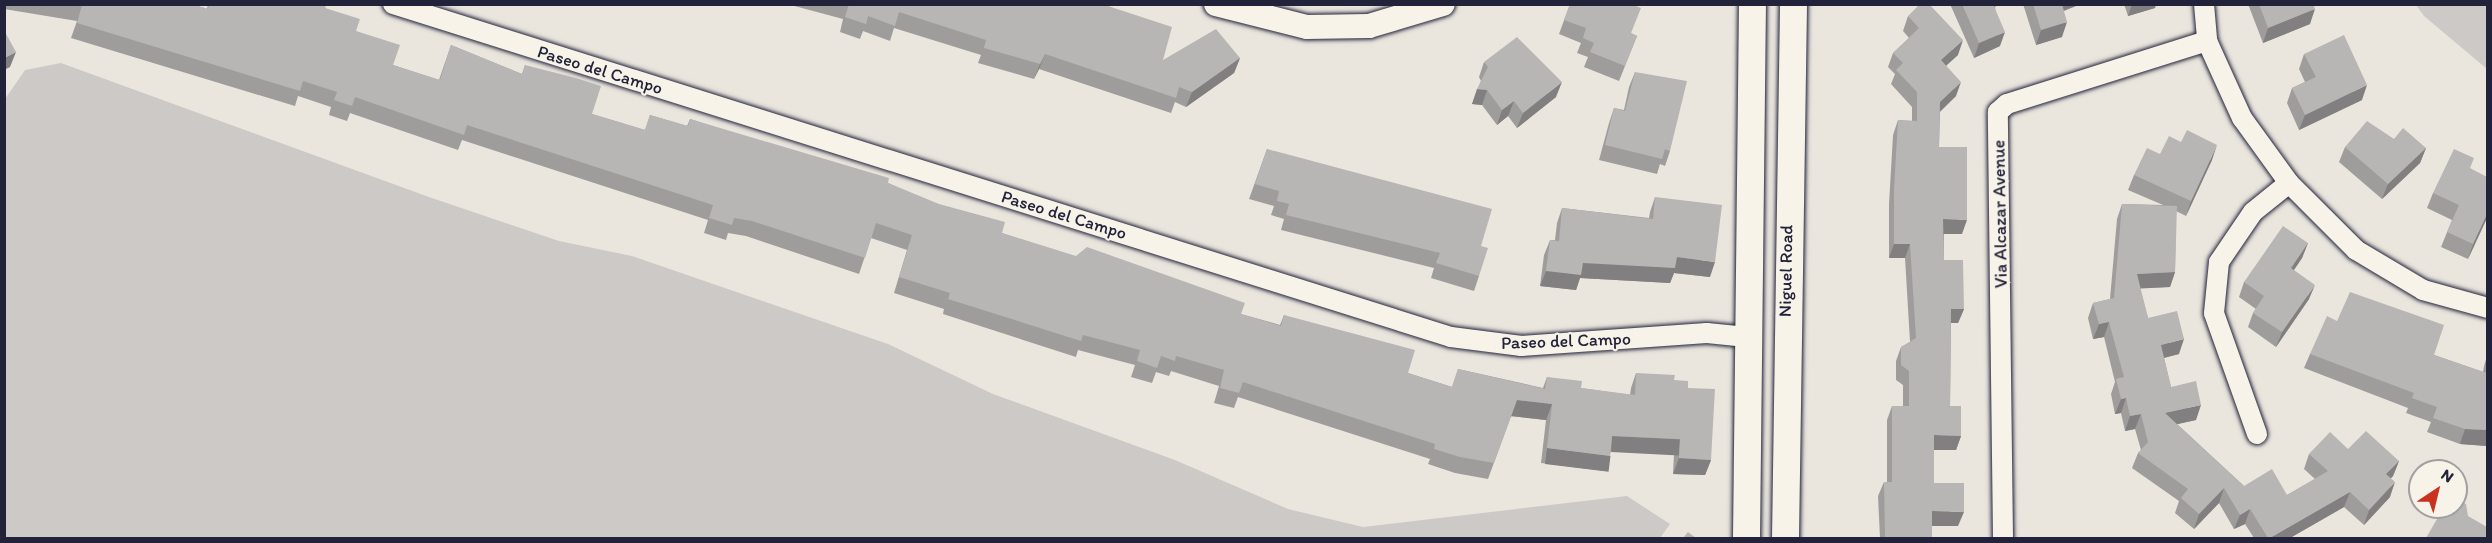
<!DOCTYPE html>
<html>
<head>
<meta charset="utf-8">
<style>
  body { margin:0 }
  #map { position:relative; width:2492px; height:543px; overflow:hidden; background:#eae6de; font-family:Itim,sans-serif }
  div>[style] { position:absolute }
  [style*='--x'] { left:calc(var(--x)*1px); top:calc(var(--y)*1px); width:calc(var(--w)*1px); rotate:calc(var(--a)*1deg) }
  .green>* { inset:0; background:#cdc9c6 }
  .roads { filter:drop-shadow(0 0 2px #22223b) drop-shadow(0 0 2px #22223b) }
  .minor>* { height:20px; margin:-10px; padding:0 10px; transform-origin:10px; border-radius:10px; background:#f7f3e8 }
  .tertiary>* { height:24px; margin:-12px; padding:0 12px; transform-origin:12px; border-radius:12px; background:#f7f3e8 }
  .secondary>* { height:27px; margin:-13.5px; padding:0 13.5px; transform-origin:13.5px; border-radius:13.5px; background:#f7f3e8 }
  .wall>* { inset:0; background:#9e9d9c }
  .shaded-wall>* { inset:0; background:#817f7f; transform-origin:0 0 }
  .building>* { inset:0; background:#b8b6b5 }
  span { translate:-50% -50%; white-space:nowrap; text-align:center; line-height:1.15; -webkit-text-stroke:4.5px #f7f3e8; paint-order:stroke }
  .street-label { font-size:18px; color:#22223b }
  .frame { position:absolute; inset:0; border:6px solid #22223b; pointer-events:none }
  .north { position:absolute; left:2408px; top:459px; width:60px; height:60px; box-sizing:border-box; background:#f7f3e8; border:2px solid #a29fa3; border-radius:50%; rotate:35deg; font-size:16px; font-weight:700; line-height:24px; text-align:center; color:#22223b }
  .north::after { content:''; display:block; margin:auto; width:21px; height:27px; background:#c8321e; clip-path:polygon(50% 0,100% 100%,50% 72%,0 100%) }
</style>
</head>
<body>
<div id="map">
  <div class="green">
    <div style="clip-path:polygon(2416px 5px,2487px 5px,2487px 69px,2424px 16px)"></div>
    <div style="clip-path:polygon(61px 63px,429px 197px,559px 241px,632px 256px,888px 344px,993px 394px,1175px 460px,1288px 509px,1363px 527px,1627px 496px,1670px 524px,1660px 538px,5px 538px,5px 99px,25px 70px)"></div>
  </div>
  <div class="roads">
    <div class="minor">
      <div style="--x:393;--y:4;--w:1109;--a:17.47"></div>
      <div style="--x:1451;--y:337;--w:71;--a:7.3"></div>
      <div style="--x:1521;--y:346;--w:186;--a:-4"></div>
      <div style="--x:1707;--y:333;--w:40;--a:5.7"></div>
      <div style="--x:2204;--y:4;--w:37;--a:85"></div>
      <div style="--x:2207;--y:41;--w:85;--a:65.6"></div>
      <div style="--x:2242;--y:118;--w:80;--a:54.1"></div>
      <div style="--x:2289;--y:183;--w:95;--a:45"></div>
      <div style="--x:2356;--y:250;--w:78;--a:30.8"></div>
      <div style="--x:2423;--y:290;--w:67;--a:15.5"></div>
      <div style="--x:2257;--y:434;--w:128;--a:-109.6"></div>
      <div style="--x:2214;--y:313;--w:51;--a:-84.4"></div>
      <div style="--x:2219;--y:262;--w:60;--a:-55.8"></div>
      <div style="--x:2253;--y:212;--w:46;--a:-38.9"></div>
      <div style="--x:2003;--y:538;--w:426;--a:-90.7"></div>
      <div style="--x:1998;--y:112;--w:12;--a:-42"></div>
      <div style="--x:2007;--y:104;--w:210;--a:-17.5"></div>
    </div>
    <div class="tertiary">
      <div style="--x:1216;--y:4;--w:94;--a:14.2"></div>
      <div style="--x:1307;--y:27;--w:62;--a:-0.9"></div>
      <div style="--x:1369;--y:26;--w:77;--a:-16.6"></div>
    </div>
    <div class="secondary">
      <div style="--x:1746;--y:538;--w:534;--a:-89.36"></div>
      <div style="--x:1785;--y:538;--w:534;--a:-89.14"></div>
    </div>
  </div>
  <div class="wall">
    <div style="clip-path:polygon(4px 4px,192px 4px,207px 9px,208px 4px,326px 4px,325px 8px,356px 31px,393px 65px,439px 80px,451px 45px,522px 74px,525px 65px,592px 114px,645px 130px,650px 115px,687px 126px,690px 119px,888px 183px,1002px 233px,1241px 314px,1280px 325px,1284px 315px,1408px 373px,1452px 387px,1458px 369px,1543px 388px,1547px 377px,1581px 388px,1630px 395px,1631px 388px,1636px 373px,1674px 380px,1688px 388px,1711px 460px,1705px 475px,1673px 474px,1674px 454px,1611px 451px,1605px 471px,1541px 463px,1546px 420px,1511px 416px,1488px 479px,1455px 473px,1428px 464px,1430px 459px,1238px 397px,1234px 408px,1214px 403px,1219px 386px,1171px 371px,1169px 376px,1156px 372px,1152px 383px,1131px 377px,1135px 365px,1078px 350px,1076px 357px,943px 314px,944px 309px,894px 293px,907px 250px,871px 238px,859px 274px,746px 236px,728px 233px,726px 240px,704px 233px,708px 220px,462px 140px,458px 150px,350px 113px,347px 121px,329px 115px,331px 107px,298px 96px,295px 106px,71px 38px,77px 21px,4px 9px)"></div>
    <div style="clip-path:polygon(787px 4px,1109px 4px,1108px 6px,1163px 60px,1240px 58px,1234px 73px,1186px 107px,1175px 102px,1171px 113px,1039px 69px,1034px 79px,978px 63px,981px 55px,894px 28px,890px 41px,863px 31px,860px 39px,840px 32px,843px 19px)"></div>
    <div style="clip-path:polygon(1570px 4px,1637px 36px,1619px 81px,1584px 67px,1588px 57px,1577px 53px,1581px 43px,1559px 34px)"></div>
    <div style="clip-path:polygon(1950px 4px,2000px 4px,1995px 7px,2000px 46px,1974px 58px)"></div>
    <div style="clip-path:polygon(2023px 4px,2081px 4px,2064px 11px,2062px 37px,2036px 45px)"></div>
    <div style="clip-path:polygon(2124px 4px,2156px 4px,2155px 8px,2128px 16px)"></div>
    <div style="clip-path:polygon(2248px 4px,2313px 4px,2310px 24px,2263px 43px)"></div>
    <div style="clip-path:polygon(1908px 16px,1958px 55px,1946px 65px,1956px 96px,1940px 112px,1939px 147px,1962px 234px,1944px 234px,1944px 260px,1964px 309px,1958px 323px,1951px 323px,1950px 406px,1961px 436px,1956px 450px,1934px 450px,1934px 483px,1958px 526px,1932px 526px,1932px 538px,1880px 538px,1878px 496px,1884px 482px,1887px 482px,1887px 420px,1892px 406px,1903px 406px,1903px 385px,1896px 380px,1896px 361px,1901px 347px,1910px 342px,1905px 258px,1889px 258px,1889px 204px,1893px 135px,1898px 120px,1912px 121px,1912px 107px,1891px 84px,1895px 74px,1888px 67px,1893px 53px,1909px 38px,1903px 31px)"></div>
    <div style="clip-path:polygon(2304px 54px,2362px 100px,2299px 130px,2287px 103px,2292px 88px,2305px 82px,2299px 69px)"></div>
    <div style="clip-path:polygon(1484px 62px,1556px 97px,1517px 128px,1508px 116px,1497px 125px,1482px 105px,1472px 104px,1481px 81px,1479px 77px)"></div>
    <div style="clip-path:polygon(1635px 72px,1670px 151px,1665px 166px,1660px 164px,1657px 174px,1599px 160px,1609px 123px,1614px 108px,1624px 110px,1629px 87px)"></div>
    <div style="clip-path:polygon(2394px 139px,2426px 148px,2420px 163px,2382px 199px,2339px 162px,2345px 147px)"></div>
    <div style="clip-path:polygon(1267px 149px,1481px 246px,1479px 276px,1474px 291px,1431px 278px,1434px 268px,1281px 230px,1284px 219px,1271px 215px,1274px 206px,1249px 199px)"></div>
    <div style="clip-path:polygon(2160px 154px,2212px 160px,2186px 216px,2176px 211px,2175px 272px,2170px 287px,2140px 288px,2148px 318px,2179px 354px,2164px 358px,2171px 387px,2196px 420px,2177px 424px,2244px 486px,2287px 495px,2315px 479px,2304px 469px,2309px 454px,2348px 449px,2399px 461px,2393px 476px,2391px 478px,2390px 497px,2364px 525px,2344px 507px,2290px 538px,2254px 538px,2245px 524px,2234px 529px,2219px 503px,2194px 529px,2175px 513px,2179px 501px,2132px 468px,2138px 453px,2141px 450px,2135px 429px,2125px 431px,2121px 413px,2115px 414px,2111px 394px,2115px 382px,2104px 337px,2093px 339px,2088px 318px,2093px 303px,2110px 299px,2117px 219px,2122px 204px,2163px 205px,2128px 190px,2134px 175px)"></div>
    <div style="clip-path:polygon(2470px 169px,2487px 218px,2468px 259px,2441px 247px,2452px 220px,2427px 208px,2433px 193px)"></div>
    <div style="clip-path:polygon(1655px 197px,1710px 277px,1674px 273px,1670px 283px,1580px 278px,1576px 290px,1540px 286px,1544px 255px,1550px 240px,1555px 240px,1557px 223px,1562px 208px,1649px 218px,1650px 212px)"></div>
    <div style="clip-path:polygon(2308px 243px,2302px 258px,2294px 270px,2309px 299px,2276px 347px,2248px 327px,2253px 313px,2256px 309px,2239px 297px,2244px 282px)"></div>
    <div style="clip-path:polygon(2337px 321px,2483px 372px,2484px 366px,2487px 356px,2487px 446px,2460px 444px,2427px 432px,2431px 422px,2406px 413px,2408px 408px,2304px 368px,2310px 354px)"></div>
  </div>
  <div class="shaded-wall">
    <div style="clip-path:polygon(2060px 4px,2081px 4px,2065px 10px,2056px 17px)"></div>
    <div style="clip-path:polygon(2132px 4px,2156px 4px,2155px 8px,2128px 16px)"></div>
    <div style="clip-path:polygon(2315px 9px,2310px 24px,2263px 43px,2268px 28px)"></div>
    <div style="clip-path:polygon(2067px 22px,2062px 37px,2036px 45px,2041px 30px)"></div>
    <div style="clip-path:polygon(2005px 32px,2000px 46px,1974px 58px,1979px 43px)"></div>
    <div style="clip-path:polygon(1963px 40px,1958px 55px,1936px 75px,1941px 60px)"></div>
    <div style="clip-path:polygon(16px 52px,10px 67px,4px 70px,4px 58px)"></div>
    <div style="clip-path:polygon(1045px 54px,1039px 69px,1034px 79px,1040px 64px)"></div>
    <div style="clip-path:polygon(1240px 58px,1234px 73px,1186px 107px,1192px 92px)"></div>
    <div style="clip-path:polygon(1562px 82px,1556px 97px,1517px 128px,1523px 113px)"></div>
    <div style="clip-path:polygon(1961px 82px,1956px 96px,1934px 117px,1940px 102px)"></div>
    <div style="clip-path:polygon(2367px 85px,2362px 100px,2299px 130px,2305px 115px)"></div>
    <div style="clip-path:polygon(1477px 89px,1487px 90px,1482px 105px,1472px 104px)"></div>
    <div style="clip-path:polygon(1514px 101px,1508px 116px,1497px 125px,1502px 110px)"></div>
    <div style="clip-path:polygon(2217px 145px,2212px 160px,2186px 216px,2191px 201px)"></div>
    <div style="clip-path:polygon(2426px 148px,2420px 163px,2382px 199px,2388px 184px)"></div>
    <div style="clip-path:polygon(2487px 214px,2487px 218px,2468px 259px,2473px 244px)"></div>
    <div style="clip-path:polygon(1943px 219px,1967px 220px,1962px 234px,1938px 234px)"></div>
    <div style="clip-path:polygon(2308px 243px,2302px 258px,2285px 283px,2291px 268px)"></div>
    <div style="clip-path:polygon(1894px 244px,1910px 244px,1905px 258px,1889px 258px)"></div>
    <div style="clip-path:polygon(1677px 257px,1715px 262px,1710px 277px,1674px 273px,1670px 283px,1580px 278px,1576px 290px,1540px 286px,1546px 271px,1583px 263px)"></div>
    <div style="clip-path:polygon(2175px 272px,2170px 287px,2131px 289px,2137px 274px)"></div>
    <div style="clip-path:polygon(2315px 285px,2309px 299px,2276px 347px,2282px 332px)"></div>
    <div style="clip-path:polygon(1951px 309px,1964px 309px,1958px 323px,1946px 323px)"></div>
    <div style="clip-path:polygon(2109px 322px,2104px 337px,2093px 339px,2099px 324px)"></div>
    <div style="clip-path:polygon(2184px 339px,2179px 354px,2155px 360px,2161px 345px)"></div>
    <div style="clip-path:polygon(2126px 398px,2121px 413px,2115px 414px,2121px 399px)"></div>
    <div style="clip-path:polygon(1517px 400px,1552px 404px,1546px 420px,1511px 416px,1488px 479px)"></div>
    <div style="clip-path:polygon(2201px 405px,2196px 420px,2160px 428px,2165px 413px)"></div>
    <div style="clip-path:polygon(2141px 414px,2135px 429px,2125px 431px,2130px 416px)"></div>
    <div style="clip-path:polygon(2465px 429px,2487px 430px,2487px 446px,2460px 444px)"></div>
    <div style="clip-path:polygon(1934px 435px,1961px 436px,1956px 450px,1929px 450px)"></div>
    <div style="left:1612px;top:436px;width:68px;height:16px;rotate:3deg"></div>
    <div style="left:1547px;top:448px;width:64px;height:16px;rotate:7deg"></div>
    <div style="clip-path:polygon(1679px 458px,1711px 460px,1705px 475px,1673px 474px)"></div>
    <div style="clip-path:polygon(2399px 461px,2393px 476px,2381px 489px,2386px 474px)"></div>
    <div style="clip-path:polygon(2395px 482px,2390px 497px,2364px 525px,2369px 510px)"></div>
    <div style="clip-path:polygon(2224px 488px,2219px 503px,2194px 529px,2199px 514px)"></div>
    <div style="clip-path:polygon(2350px 492px,2344px 507px,2290px 538px,2270px 538px)"></div>
    <div style="clip-path:polygon(2250px 509px,2245px 524px,2234px 529px,2240px 515px)"></div>
    <div style="clip-path:polygon(1932px 511px,1964px 512px,1958px 526px,1927px 526px)"></div>
  </div>
  <div class="building">
    <div style="clip-path:polygon(77px 4px,192px 4px,208px 9px,209px 4px,326px 4px,325px 8px,360px 19px,356px 31px,400px 45px,393px 65px,440px 80px,451px 45px,522px 74px,525px 65px,576px 78px,601px 86px,592px 114px,645px 130px,650px 115px,688px 126px,690px 119px,889px 178px,888px 183px,939px 204px,1005px 222px,1002px 233px,1076px 256px,1087px 247px,1245px 303px,1241px 314px,1281px 326px,1284px 315px,1415px 350px,1408px 373px,1452px 387px,1458px 369px,1545px 389px,1547px 377px,1582px 381px,1581px 388px,1635px 395px,1636px 373px,1675px 375px,1674px 380px,1688px 381px,1688px 388px,1715px 389px,1711px 460px,1679px 458px,1680px 439px,1612px 436px,1610px 456px,1547px 448px,1552px 404px,1517px 400px,1494px 463px,1460px 457px,1434px 449px,1435px 444px,1243px 382px,1239px 393px,1220px 388px,1224px 370px,1176px 356px,1175px 361px,1161px 356px,1157px 368px,1137px 361px,1140px 350px,1083px 335px,1081px 341px,948px 299px,950px 293px,899px 277px,912px 235px,876px 223px,865px 258px,752px 221px,734px 218px,732px 225px,709px 218px,713px 205px,467px 125px,464px 135px,355px 97px,352px 106px,334px 100px,337px 92px,303px 81px,300px 91px,77px 23px,82px 5px)"></div>
    <div style="clip-path:polygon(849px 4px,1109px 4px,1108px 6px,1172px 27px,1163px 60px,1216px 29px,1240px 58px,1192px 92px,1179px 87px,1176px 98px,1045px 54px,1040px 64px,984px 48px,986px 40px,899px 12px,895px 26px,868px 16px,866px 24px,845px 17px)"></div>
    <div style="clip-path:polygon(1570px 4px,1631px 4px,1641px 8px,1631px 33px,1637px 36px,1625px 66px,1590px 52px,1594px 43px,1583px 38px,1586px 28px,1564px 20px)"></div>
    <div style="clip-path:polygon(1920px 4px,1929px 4px,1963px 40px,1941px 60px,1961px 82px,1940px 102px,1939px 147px,1967px 147px,1967px 220px,1943px 219px,1944px 260px,1963px 260px,1964px 309px,1951px 309px,1950px 406px,1961px 406px,1961px 436px,1934px 435px,1934px 483px,1964px 483px,1964px 512px,1932px 511px,1932px 538px,1885px 538px,1884px 482px,1892px 482px,1892px 406px,1909px 406px,1909px 371px,1901px 365px,1901px 347px,1916px 338px,1910px 244px,1894px 244px,1894px 190px,1898px 120px,1917px 121px,1917px 92px,1896px 70px,1903px 63px,1893px 53px,1919px 28px,1908px 16px)"></div>
    <div style="clip-path:polygon(1962px 4px,1993px 4px,2005px 32px,1979px 43px)"></div>
    <div style="clip-path:polygon(2033px 4px,2062px 4px,2067px 22px,2041px 30px)"></div>
    <div style="clip-path:polygon(2259px 4px,2313px 4px,2315px 9px,2268px 28px)"></div>
    <div style="clip-path:polygon(4px 30px,16px 52px,4px 58px)"></div>
    <div style="clip-path:polygon(2344px 35px,2367px 85px,2305px 115px,2292px 88px,2316px 77px,2304px 54px)"></div>
    <div style="clip-path:polygon(1517px 37px,1562px 82px,1523px 113px,1514px 101px,1502px 110px,1487px 90px,1477px 89px,1488px 67px,1484px 62px)"></div>
    <div style="clip-path:polygon(1635px 72px,1687px 81px,1670px 151px,1665px 149px,1662px 159px,1605px 145px,1614px 108px,1625px 111px)"></div>
    <div style="clip-path:polygon(2367px 121px,2394px 139px,2403px 128px,2426px 148px,2388px 184px,2345px 147px)"></div>
    <div style="clip-path:polygon(2187px 130px,2217px 145px,2191px 201px,2134px 175px,2147px 148px,2160px 154px,2169px 136px,2181px 142px)"></div>
    <div style="clip-path:polygon(1267px 149px,1492px 209px,1481px 246px,1488px 248px,1479px 276px,1436px 263px,1440px 253px,1286px 215px,1289px 204px,1277px 201px,1279px 191px,1255px 184px)"></div>
    <div style="clip-path:polygon(2454px 149px,2474px 158px,2470px 168px,2487px 177px,2487px 214px,2473px 244px,2447px 232px,2459px 205px,2433px 193px)"></div>
    <div style="clip-path:polygon(1655px 197px,1722px 205px,1715px 262px,1677px 257px,1675px 268px,1583px 263px,1581px 275px,1546px 271px,1550px 240px,1559px 241px,1562px 208px,1653px 219px)"></div>
    <div style="clip-path:polygon(2122px 204px,2177px 206px,2175px 272px,2137px 274px,2148px 318px,2177px 311px,2184px 339px,2161px 345px,2171px 387px,2196px 381px,2201px 405px,2165px 413px,2244px 486px,2272px 469px,2287px 495px,2328px 471px,2309px 454px,2330px 432px,2348px 449px,2366px 431px,2399px 461px,2386px 474px,2395px 482px,2369px 510px,2350px 492px,2270px 538px,2268px 538px,2250px 509px,2240px 515px,2224px 488px,2199px 514px,2181px 498px,2188px 489px,2138px 453px,2148px 442px,2141px 414px,2130px 416px,2126px 398px,2121px 399px,2116px 379px,2124px 377px,2109px 322px,2099px 324px,2093px 303px,2114px 298px)"></div>
    <div style="clip-path:polygon(2283px 226px,2308px 243px,2291px 268px,2315px 285px,2282px 332px,2253px 313px,2264px 296px,2244px 282px)"></div>
    <div style="clip-path:polygon(2350px 292px,2444px 325px,2434px 355px,2487px 373px,2487px 371px,2487px 430px,2465px 429px,2433px 418px,2437px 407px,2412px 398px,2414px 393px,2310px 354px,2327px 316px,2337px 321px)"></div>
    <div style="clip-path:polygon(2456px 498px,2466px 504px,2468px 516px,2487px 527px,2487px 538px,2426px 538px,2444px 507px,2456px 507px)"></div>
    <div style="clip-path:polygon(1688px 532px,1696px 538px,1683px 538px)"></div>
  </div>
  <div class="street-label">
    <span style="left:600px;top:70px;rotate:17deg">Paseo del Campo</span>
    <span style="left:2000px;top:214px;rotate:-91deg">Via Alcazar Avenue</span>
    <span style="left:1064px;top:215px;rotate:17deg">Paseo del Campo</span>
    <span style="left:1786px;top:271px;rotate:-89deg">Niguel Road</span>
    <span style="left:1566px;top:341px;rotate:-2deg">Paseo del Campo</span>
  </div>
  <div class="frame"></div>
  <div class="north">N</div>
</div>
</body>
</html>
